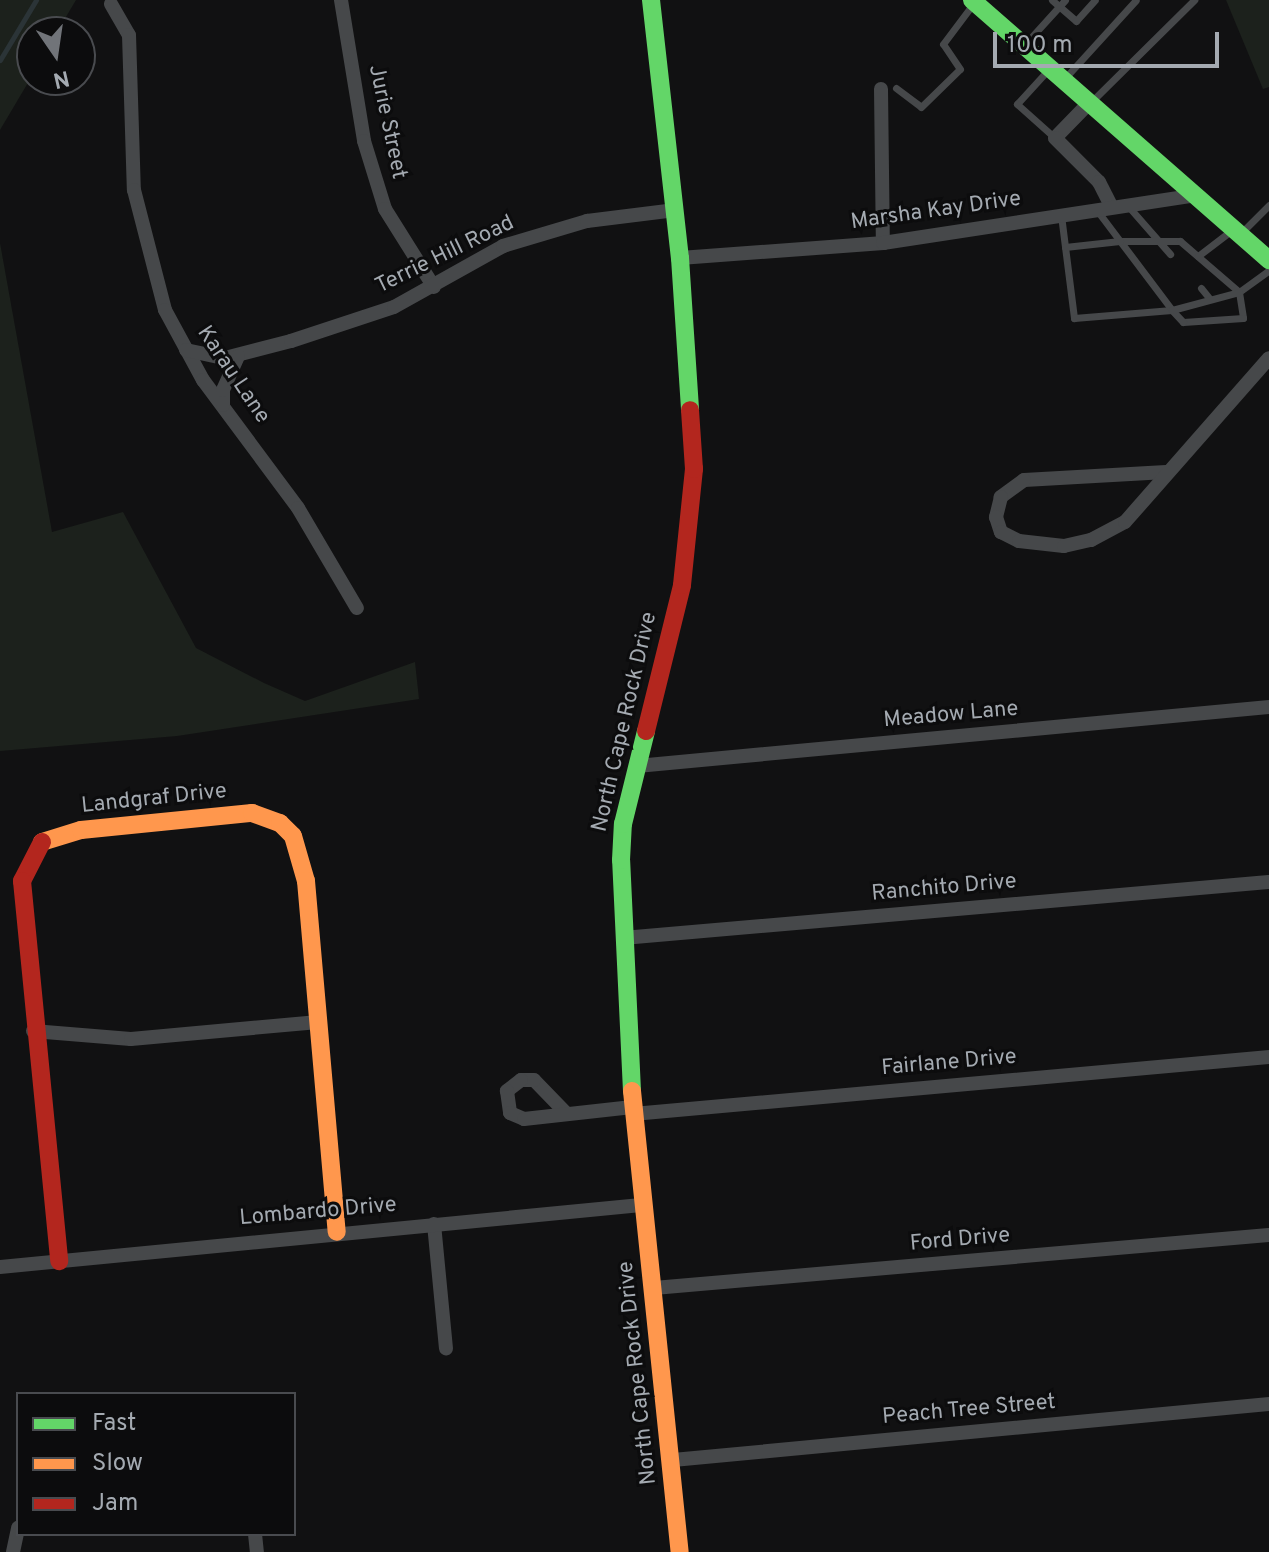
<!DOCTYPE html>
<html>
<head>
<meta charset="utf-8">
<style>
  body { margin:0 }
  #map { position:relative; width:1269px; height:1552px; overflow:hidden; background:#111112; font-family:Overpass,sans-serif }
  div>[style] { position:absolute }
  [style*='--x'] { left:calc(var(--x)*1px); top:calc(var(--y)*1px); width:calc(var(--w)*1px); rotate:calc(var(--a)*1deg) }
  .green>* { inset:0; background:#1c211c }
  .stream>* { height:5px; margin:-2.5px; padding:0 2.5px; transform-origin:2.5px; border-radius:2.5px; background:#2b3437 }
  .lane>* { height:7px; margin:-3.5px; padding:0 3.5px; transform-origin:3.5px; border-radius:3.5px; background:#46484a }
  .street>* { height:14px; margin:-7px; padding:0 7px; transform-origin:7px; border-radius:7px; background:#46484a }
  .fast>* { height:18px; margin:-9px; padding:0 9px; transform-origin:9px; border-radius:9px; background:#63d668 }
  .slow>* { height:18px; margin:-9px; padding:0 9px; transform-origin:9px; border-radius:9px; background:#ff974d }
  .jam>* { height:18px; margin:-9px; padding:0 9px; transform-origin:9px; border-radius:9px; background:#b3261e }
  span { translate:-50% -50%; white-space:nowrap; text-align:center; line-height:1.15; -webkit-text-stroke:6px #0c0c0d; paint-order:stroke }
  .street-label { font-size:22px; color:#a4aab1 }
  .legend { position:absolute; left:16px; top:1392px; width:280px; height:144px; box-sizing:border-box; background:#0c0c0d; border:2px solid #494b4f; margin:0; padding:10px 14px; list-style:none; font-size:24px; color:#a4aab1 }
  .legend li { display:flex; align-items:center; gap:16px; height:40px }
  .legend b { width:40px; border:2px solid #494b4f }
  .north { position:absolute; left:16px; top:16px; width:80px; height:80px; box-sizing:border-box; background:#0c0c0d; border:2px solid #494b4f; border-radius:50%; rotate:167deg; font-size:22px; font-weight:700; line-height:32px; text-align:center; color:#a4aab1 }
  .north::after { content:''; display:block; margin:auto; width:28px; height:36px; background:#717479; clip-path:polygon(50% 0,100% 100%,50% 72%,0 100%) }
  .scale { position:absolute; left:993px; top:32px; width:226px; height:36px; box-sizing:border-box; border:4px solid #a4aab1; border-top:0; padding-left:10px; font-size:24px; line-height:28px; white-space:nowrap; color:#a4aab1; -webkit-text-stroke:6px #0c0c0d; paint-order:stroke }
</style>
</head>
<body>
<div id="map">
  <div class="green">
    <div style="clip-path:polygon(0 0,76px 0,57px 32px,32px 32px,32px 76px,0 130px)"></div>
    <div style="clip-path:polygon(1226px 0,1269px 0,1269px 87px,1263px 89px)"></div>
    <div style="clip-path:polygon(0 243px,52px 532px,123px 512px,196px 648px,264px 683px,305px 701px,415px 662px,419px 699px,177px 736px,0 751px)"></div>
  </div>
  <div class="stream">
    <div style="--x:0;--y:60;--w:70;--a:-59"></div>
  </div>
  <div class="lane">
    <div style="--x:1052;--y:0;--w:32;--a:41"></div>
    <div style="--x:1076;--y:21;--w:28;--a:-48"></div>
    <div style="--x:1026;--y:43;--w:58;--a:-47.8"></div>
    <div style="--x:1048;--y:70;--w:46;--a:132.4"></div>
    <div style="--x:1017;--y:104;--w:51;--a:41.8"></div>
    <div style="--x:1065;--y:78;--w:105;--a:-47.7"></div>
    <div style="--x:896;--y:88;--w:31;--a:37"></div>
    <div style="--x:921;--y:107;--w:54;--a:-44.3"></div>
    <div style="--x:960;--y:69;--w:30;--a:-124"></div>
    <div style="--x:943;--y:44;--w:50;--a:-53.1"></div>
    <div style="--x:1092;--y:101;--w:144;--a:-44.7"></div>
    <div style="--x:1128;--y:206;--w:64;--a:48.8"></div>
    <div style="--x:1061;--y:215;--w:104;--a:82.8"></div>
    <div style="--x:1074;--y:318;--w:98;--a:-4.7"></div>
    <div style="--x:1172;--y:310;--w:86;--a:-127"></div>
    <div style="--x:1120;--y:241;--w:60;--a:0"></div>
    <div style="--x:1180;--y:241;--w:78;--a:40.8"></div>
    <div style="--x:1239;--y:292;--w:37;--a:-36"></div>
    <div style="--x:1241;--y:233;--w:40;--a:-45"></div>
    <div style="--x:1065;--y:247;--w:55;--a:-6.2"></div>
    <div style="--x:1120;--y:241;--w:36;--a:-127"></div>
    <div style="--x:1198;--y:256;--w:43;--a:-37.4"></div>
    <div style="--x:1201;--y:288;--w:14;--a:51"></div>
    <div style="--x:1239;--y:292;--w:26;--a:81"></div>
    <div style="--x:1243;--y:318;--w:60;--a:176.2"></div>
    <div style="--x:1183;--y:322;--w:16;--a:-133"></div>
    <div style="--x:1172;--y:310;--w:69;--a:-15"></div>
  </div>
  <div class="street">
    <div style="--x:341;--y:0;--w:143;--a:80.7"></div>
    <div style="--x:364;--y:141;--w:71;--a:72.8"></div>
    <div style="--x:385;--y:209;--w:92;--a:57.9"></div>
    <div style="--x:111;--y:4;--w:36;--a:60"></div>
    <div style="--x:129;--y:35;--w:155;--a:88.2"></div>
    <div style="--x:134;--y:190;--w:124;--a:75.5"></div>
    <div style="--x:165;--y:310;--w:80;--a:61.5"></div>
    <div style="--x:203;--y:380;--w:159;--a:53.4"></div>
    <div style="--x:298;--y:508;--w:116;--a:59.5"></div>
    <div style="--x:881;--y:89;--w:154;--a:89.3"></div>
    <div style="--x:1090;--y:102;--w:50;--a:134.2"></div>
    <div style="--x:1055;--y:138;--w:62;--a:45"></div>
    <div style="--x:1099;--y:182;--w:28;--a:63"></div>
    <div style="--x:680;--y:258;--w:204;--a:-4.2"></div>
    <div style="--x:883;--y:243;--w:317;--a:-8.7"></div>
    <div style="--x:186;--y:350;--w:40;--a:12"></div>
    <div style="--x:225;--y:358;--w:68;--a:-14.4"></div>
    <div style="--x:291;--y:341;--w:108;--a:-18.3"></div>
    <div style="--x:394;--y:307;--w:125;--a:-29.2"></div>
    <div style="--x:503;--y:246;--w:88;--a:-16.6"></div>
    <div style="--x:587;--y:221;--w:89;--a:-7.1"></div>
    <div style="--x:223;--y:405;--w:15;--a:-90"></div>
    <div style="--x:223;--y:390;--w:37;--a:-66"></div>
    <div style="--x:1166;--y:472;--w:142;--a:176.8"></div>
    <div style="--x:1024;--y:480;--w:29;--a:144"></div>
    <div style="--x:1001;--y:497;--w:21;--a:104"></div>
    <div style="--x:996;--y:517;--w:16;--a:72"></div>
    <div style="--x:1001;--y:532;--w:20;--a:27"></div>
    <div style="--x:1019;--y:541;--w:45;--a:6.3"></div>
    <div style="--x:1064;--y:546;--w:28;--a:-13"></div>
    <div style="--x:1091;--y:540;--w:38;--a:-28"></div>
    <div style="--x:1125;--y:522;--w:218;--a:-48.7"></div>
    <div style="--x:637;--y:766;--w:635;--a:-5.33"></div>
    <div style="--x:623;--y:938;--w:648;--a:-4.95"></div>
    <div style="--x:33;--y:1031;--w:98;--a:4.7"></div>
    <div style="--x:131;--y:1039;--w:188;--a:-5.2"></div>
    <div style="--x:567;--y:1114;--w:47;--a:-134.1"></div>
    <div style="--x:534;--y:1080;--w:13;--a:180"></div>
    <div style="--x:521;--y:1080;--w:18;--a:142"></div>
    <div style="--x:507;--y:1091;--w:22;--a:82"></div>
    <div style="--x:510;--y:1113;--w:15;--a:23"></div>
    <div style="--x:524;--y:1119;--w:109;--a:-6.3"></div>
    <div style="--x:633;--y:1114;--w:639;--a:-5.12"></div>
    <div style="--x:434;--y:1224;--w:125;--a:84.5"></div>
    <div style="--x:0;--y:1267;--w:644;--a:-5.52"></div>
    <div style="--x:654;--y:1288;--w:617;--a:-4.93"></div>
    <div style="--x:673;--y:1460;--w:599;--a:-5.37"></div>
    <div style="--x:255;--y:1534;--w:18;--a:84"></div>
    <div style="--x:13;--y:1552;--w:25;--a:-78"></div>
  </div>
  <div class="fast">
    <div style="--x:651;--y:0;--w:260;--a:83.6"></div>
    <div style="--x:680;--y:258;--w:152;--a:86.2"></div>
    <div style="--x:972;--y:0;--w:395;--a:41.2"></div>
    <div style="--x:632;--y:1091;--w:231;--a:-92.7"></div>
    <div style="--x:621;--y:860;--w:36;--a:-87"></div>
    <div style="--x:623;--y:824;--w:96;--a:-76.1"></div>
  </div>
  <div class="slow">
    <div style="--x:42;--y:842;--w:41;--a:-17.1"></div>
    <div style="--x:81;--y:830;--w:172;--a:-5.7"></div>
    <div style="--x:252;--y:813;--w:30;--a:20"></div>
    <div style="--x:280;--y:823;--w:18;--a:45"></div>
    <div style="--x:293;--y:836;--w:47;--a:73.9"></div>
    <div style="--x:306;--y:881;--w:352;--a:85"></div>
    <div style="--x:632;--y:1091;--w:463;--a:84.1"></div>
  </div>
  <div class="jam">
    <div style="--x:646;--y:731;--w:150;--a:-76.1"></div>
    <div style="--x:682;--y:585;--w:117;--a:-84.1"></div>
    <div style="--x:694;--y:469;--w:59;--a:-93.9"></div>
    <div style="--x:42;--y:842;--w:44;--a:117.1"></div>
    <div style="--x:22;--y:881;--w:382;--a:84.4"></div>
  </div>
  <div class="street-label">
    <span style="left:387px;top:122px;rotate:78deg">Jurie Street</span>
    <span style="left:936px;top:211px;rotate:-8deg">Marsha Kay Drive</span>
    <span style="left:445px;top:255px;rotate:-26deg">Terrie Hill Road</span>
    <span style="left:233px;top:375px;rotate:56deg">Karau Lane</span>
    <span style="left:951px;top:715px;rotate:-5deg">Meadow Lane</span>
    <span style="left:625px;top:722px;rotate:-77deg">North Cape Rock Drive</span>
    <span style="left:154px;top:799px;rotate:-6deg">Landgraf Drive</span>
    <span style="left:944px;top:888px;rotate:-5deg">Ranchito Drive</span>
    <span style="left:949px;top:1063px;rotate:-5deg">Fairlane Drive</span>
    <span style="left:318px;top:1212px;rotate:-5deg">Lombardo Drive</span>
    <span style="left:960px;top:1240px;rotate:-5deg">Ford Drive</span>
    <span style="left:638px;top:1373px;rotate:-96deg">North Cape Rock Drive</span>
    <span style="left:969px;top:1410px;rotate:-5deg">Peach Tree Street</span>
  </div>
  <ul class="legend">
  <li><b style="height:10px;background:#63d668"></b>Fast</li>
  <li><b style="height:10px;background:#ff974d"></b>Slow</li>
  <li><b style="height:10px;background:#b3261e"></b>Jam</li>
  </ul>
  <div class="north">N</div>
  <div class="scale">100 m</div>
</div>
</body>
</html>
